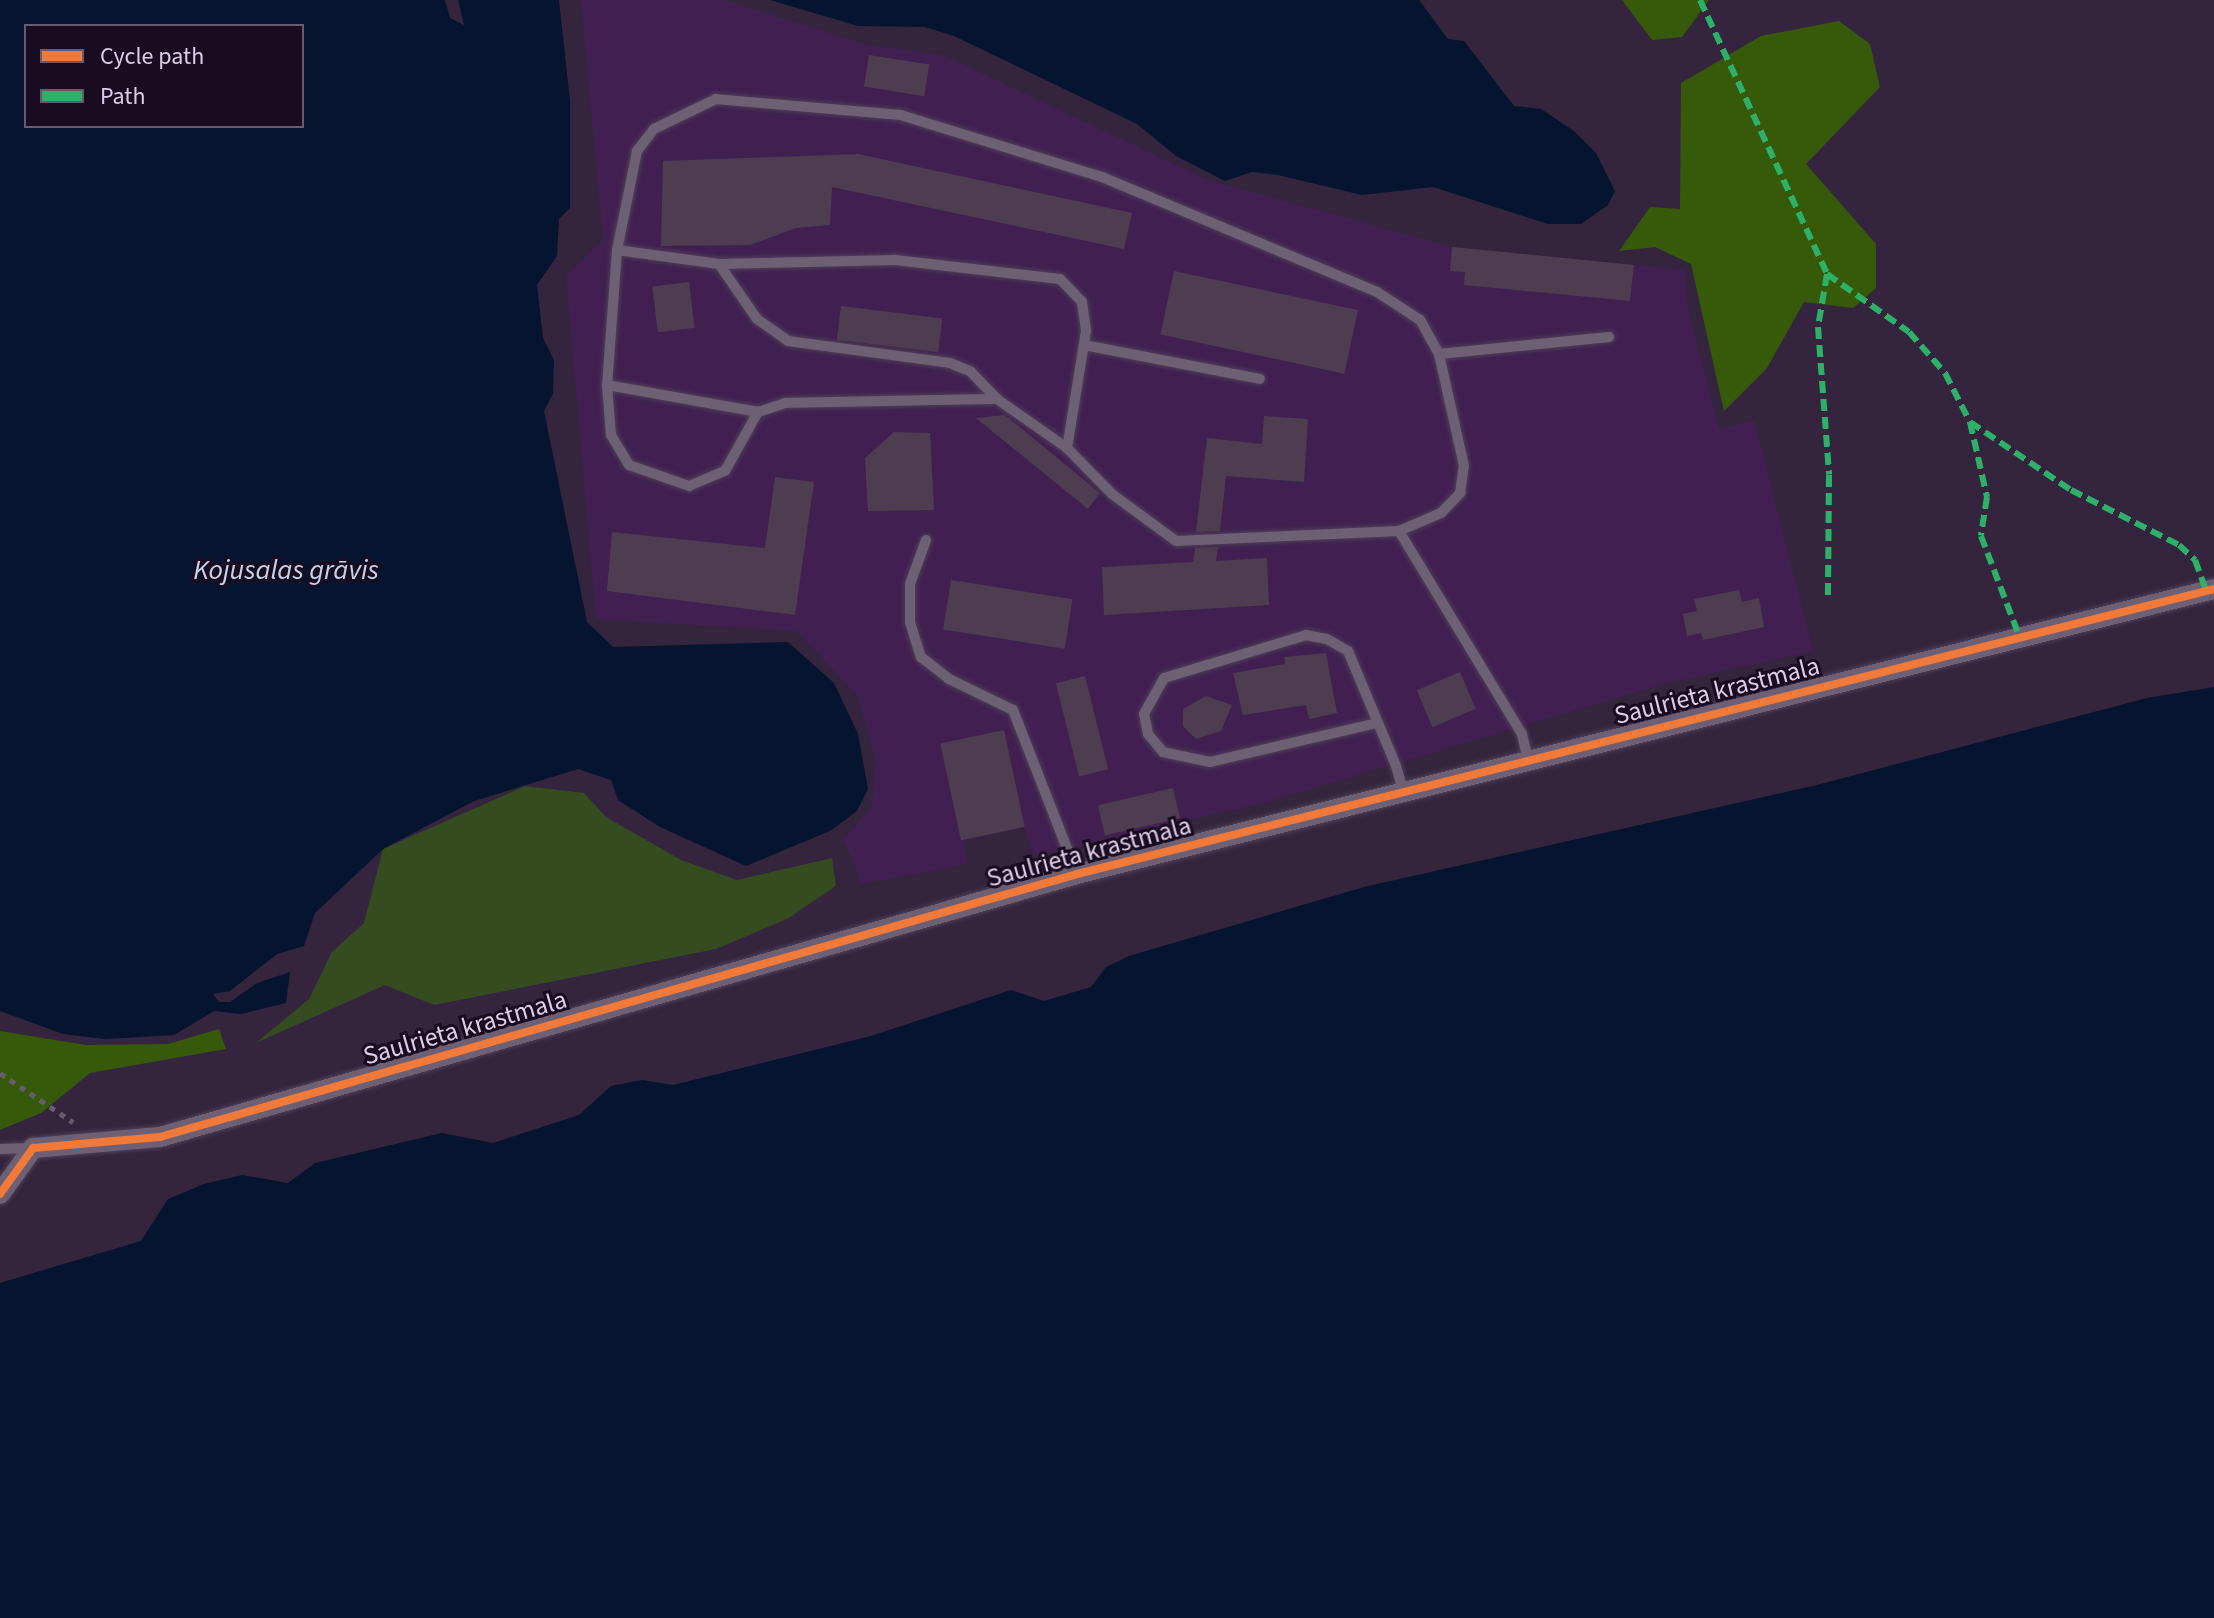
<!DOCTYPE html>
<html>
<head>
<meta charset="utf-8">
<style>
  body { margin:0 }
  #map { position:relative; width:2214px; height:1618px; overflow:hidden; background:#35243e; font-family:"Source Sans 3",sans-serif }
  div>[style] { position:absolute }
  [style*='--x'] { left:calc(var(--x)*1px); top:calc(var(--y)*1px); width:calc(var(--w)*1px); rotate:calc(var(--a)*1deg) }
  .built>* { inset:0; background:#412051 }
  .green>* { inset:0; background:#354c21 }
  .forest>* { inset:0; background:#375a0a }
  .water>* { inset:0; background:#05142f }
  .building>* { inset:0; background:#4e3d51; transform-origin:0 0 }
  .path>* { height:5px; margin-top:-2.5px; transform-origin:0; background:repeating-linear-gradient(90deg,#685b6f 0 6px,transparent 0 12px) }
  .roads { filter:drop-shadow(0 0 2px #4e3f56) drop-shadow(0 0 2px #4e3f56) }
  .service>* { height:10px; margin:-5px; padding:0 5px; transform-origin:5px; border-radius:5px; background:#6d6075 }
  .minor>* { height:20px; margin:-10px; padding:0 10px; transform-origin:10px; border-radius:10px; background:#6d6075 }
  .quiet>* { height:6px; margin-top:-3px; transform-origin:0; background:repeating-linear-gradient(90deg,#2db169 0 12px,transparent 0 18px) }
  .cycleway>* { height:8px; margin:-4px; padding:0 4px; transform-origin:4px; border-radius:4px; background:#f17a3a }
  span { translate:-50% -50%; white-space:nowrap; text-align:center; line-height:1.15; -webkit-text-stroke:6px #190c20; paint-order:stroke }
  .street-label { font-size:26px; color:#decbe9 }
  .water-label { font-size:28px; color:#c2d5ec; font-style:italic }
  .legend { position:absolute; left:24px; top:24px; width:280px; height:104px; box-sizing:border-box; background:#190c20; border:2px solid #685870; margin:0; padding:10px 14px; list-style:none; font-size:24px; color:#decbe9 }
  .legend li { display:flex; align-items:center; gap:16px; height:40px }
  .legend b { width:40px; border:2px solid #685870 }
</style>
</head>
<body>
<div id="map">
  <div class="built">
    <div style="clip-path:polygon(581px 0,724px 0,868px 45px,943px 55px,1208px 180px,1452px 247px,1685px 270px,1687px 306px,1719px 429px,1754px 420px,1813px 651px,1663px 684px,1267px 802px,1034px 856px,1024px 827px,964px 841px,967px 864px,862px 884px,844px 840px,872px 806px,876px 761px,857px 695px,797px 631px,596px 619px,566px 275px,603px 240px)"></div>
  </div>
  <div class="green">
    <div style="clip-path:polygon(525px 786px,584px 793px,606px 817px,681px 860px,737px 880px,832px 858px,836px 886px,787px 919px,716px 949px,434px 1005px,385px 985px,256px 1043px,309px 999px,332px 952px,364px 923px,383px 849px)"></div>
  </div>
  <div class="forest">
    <div style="clip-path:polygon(1622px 0,1709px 0,1682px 37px,1652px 40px)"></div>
    <div style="clip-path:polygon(1839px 21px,1870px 44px,1880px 87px,1806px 164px,1876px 244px,1876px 288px,1853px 308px,1804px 302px,1767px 368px,1724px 411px,1691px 264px,1655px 247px,1619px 251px,1650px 207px,1680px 209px,1681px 83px,1761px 36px)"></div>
    <div style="clip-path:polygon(219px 1029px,226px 1049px,90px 1073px,41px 1113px,0 1130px,0 1031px,86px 1045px,168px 1044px)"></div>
  </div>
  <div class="water">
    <div style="clip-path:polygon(evenodd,0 0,445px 0,450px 18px,464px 25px,458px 0,559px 0,570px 101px,570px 208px,559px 219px,557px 256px,537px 285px,543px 338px,554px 360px,553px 394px,544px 411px,587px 622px,613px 647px,788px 642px,834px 683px,858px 734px,868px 789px,857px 811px,830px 831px,746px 866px,660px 827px,618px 800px,611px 780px,578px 769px,474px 801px,383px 849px,315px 913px,304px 946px,277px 954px,230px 991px,213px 994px,219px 1002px,230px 1002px,257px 983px,290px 972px,286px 1003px,241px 1014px,214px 1011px,174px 1035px,105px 1039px,63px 1034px,0 1011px,0 0,26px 26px,302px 26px,302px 126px,26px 126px,26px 26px)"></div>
    <div style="clip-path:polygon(770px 0,1419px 0,1448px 39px,1464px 41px,1514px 106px,1541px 109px,1574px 131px,1596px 153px,1615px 191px,1608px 205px,1581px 224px,1548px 224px,1433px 187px,1362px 195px,1278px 175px,1252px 172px,1225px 181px,1176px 156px,1137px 124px,954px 36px,925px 27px,858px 26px)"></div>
    <div style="clip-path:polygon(2214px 687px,2214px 1618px,0 1618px,0 1283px,141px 1241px,168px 1199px,204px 1184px,242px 1175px,288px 1183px,315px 1163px,442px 1133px,493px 1143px,579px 1115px,611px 1086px,642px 1080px,673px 1085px,871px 1036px,1011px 990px,1044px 1001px,1091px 987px,1106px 967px,1129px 956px,1364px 887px,1817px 785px,2147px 698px)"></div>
  </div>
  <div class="building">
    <div style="left:869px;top:55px;width:61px;height:32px;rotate:9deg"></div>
    <div style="clip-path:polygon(858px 154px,1132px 213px,1124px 249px,832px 187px,830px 225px,796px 228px,750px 245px,661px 246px,663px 161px)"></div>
    <div style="clip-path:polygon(1452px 247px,1634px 265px,1630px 301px,1464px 285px,1465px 272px,1450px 271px)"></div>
    <div style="left:1174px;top:271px;width:188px;height:65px;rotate:12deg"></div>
    <div style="left:689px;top:282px;width:46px;height:37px;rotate:83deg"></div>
    <div style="left:841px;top:306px;width:102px;height:34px;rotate:7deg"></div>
    <div style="clip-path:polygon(1005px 415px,1100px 493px,1088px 509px,976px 418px)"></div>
    <div style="clip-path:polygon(1264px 416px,1308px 419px,1304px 482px,1226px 476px,1220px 531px,1196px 532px,1207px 438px,1262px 444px)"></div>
    <div style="clip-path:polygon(894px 432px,930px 433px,934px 510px,868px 511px,865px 458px)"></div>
    <div style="clip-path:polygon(775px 477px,814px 482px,795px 615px,607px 591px,612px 532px,765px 548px)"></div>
    <div style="clip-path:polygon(1218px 547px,1216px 561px,1267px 558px,1269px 605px,1104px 615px,1102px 567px,1193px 562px,1195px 548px)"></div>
    <div style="left:951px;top:580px;width:123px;height:50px;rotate:9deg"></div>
    <div style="clip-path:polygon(1739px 590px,1742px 602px,1759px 598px,1764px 627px,1703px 640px,1701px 633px,1687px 636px,1683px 614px,1697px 611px,1694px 599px)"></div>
    <div style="clip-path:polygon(1326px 653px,1337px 713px,1309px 719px,1306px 705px,1243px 715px,1233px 673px,1285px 664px,1284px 657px)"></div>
    <div style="left:1460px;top:672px;width:40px;height:47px;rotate:67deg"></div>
    <div style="left:1085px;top:676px;width:96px;height:30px;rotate:76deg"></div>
    <div style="clip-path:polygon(1206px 696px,1232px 705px,1221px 731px,1196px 739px,1183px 726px,1183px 709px)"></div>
    <div style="left:1004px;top:730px;width:99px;height:65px;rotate:78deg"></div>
    <div style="left:1173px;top:788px;width:31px;height:77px;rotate:77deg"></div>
  </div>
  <div class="path">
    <div style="--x:0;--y:1073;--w:88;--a:33.9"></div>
  </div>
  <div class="roads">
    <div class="service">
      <div style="--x:617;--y:250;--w:103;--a:7.8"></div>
      <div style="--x:719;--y:264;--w:176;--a:-1.3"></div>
      <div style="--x:895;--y:260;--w:166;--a:6.6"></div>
      <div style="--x:1060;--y:279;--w:32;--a:46"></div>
      <div style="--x:1082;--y:302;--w:29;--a:82"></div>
      <div style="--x:1086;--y:331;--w:119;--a:99.2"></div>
      <div style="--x:719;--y:264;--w:67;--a:55.4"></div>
      <div style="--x:757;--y:319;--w:38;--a:35"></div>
      <div style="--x:788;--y:341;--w:163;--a:7.7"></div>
      <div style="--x:950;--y:363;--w:22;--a:22"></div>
      <div style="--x:970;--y:371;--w:39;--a:46"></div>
      <div style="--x:1084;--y:345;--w:179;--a:10.9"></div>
      <div style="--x:1439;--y:354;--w:171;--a:-5.7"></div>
      <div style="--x:607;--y:385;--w:153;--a:10.1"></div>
      <div style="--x:1399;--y:531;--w:46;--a:-23.2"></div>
      <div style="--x:1441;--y:513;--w:28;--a:-46"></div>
      <div style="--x:1460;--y:493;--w:27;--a:-82"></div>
      <div style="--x:1464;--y:466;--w:115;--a:-102.6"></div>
      <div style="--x:1439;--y:354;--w:39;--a:-119"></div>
      <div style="--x:1420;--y:320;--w:51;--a:-146.9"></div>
      <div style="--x:1377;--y:292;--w:298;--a:-157.3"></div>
      <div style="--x:1102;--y:177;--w:210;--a:-162.9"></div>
      <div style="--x:901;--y:115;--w:186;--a:-175.1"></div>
      <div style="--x:716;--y:99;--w:69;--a:154.2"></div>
      <div style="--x:654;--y:129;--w:28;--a:128"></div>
      <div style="--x:637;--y:151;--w:101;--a:101.4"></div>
      <div style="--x:617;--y:250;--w:135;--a:94.2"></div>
      <div style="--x:607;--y:385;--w:50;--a:85.4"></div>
      <div style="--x:611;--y:435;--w:35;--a:59"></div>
      <div style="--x:629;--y:465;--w:64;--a:19.3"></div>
      <div style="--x:689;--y:486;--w:39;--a:-23"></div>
      <div style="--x:725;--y:471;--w:68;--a:-60.8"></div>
      <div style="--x:758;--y:412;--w:28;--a:-18"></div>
      <div style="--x:785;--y:403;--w:212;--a:-1.1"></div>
      <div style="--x:997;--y:399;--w:85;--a:35"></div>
      <div style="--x:1067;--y:448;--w:64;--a:45.6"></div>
      <div style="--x:1112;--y:494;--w:79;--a:36.3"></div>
      <div style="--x:1176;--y:541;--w:223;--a:-2.6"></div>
      <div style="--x:1399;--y:531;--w:237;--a:58.8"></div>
      <div style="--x:1522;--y:734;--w:26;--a:77"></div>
      <div style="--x:926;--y:540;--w:47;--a:110"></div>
      <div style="--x:910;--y:584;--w:38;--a:90"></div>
      <div style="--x:910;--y:622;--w:37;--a:73"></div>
      <div style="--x:921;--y:657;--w:36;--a:38"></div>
      <div style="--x:949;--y:679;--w:71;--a:25.8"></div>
      <div style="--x:1013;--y:710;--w:176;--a:68.7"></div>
      <div style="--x:1377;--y:723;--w:171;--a:166.9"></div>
      <div style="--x:1210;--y:762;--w:48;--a:-168"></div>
      <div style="--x:1163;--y:752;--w:23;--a:-130"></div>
      <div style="--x:1148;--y:734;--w:20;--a:-101"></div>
      <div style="--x:1144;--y:714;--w:41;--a:-60.9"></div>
      <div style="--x:1164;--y:678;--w:148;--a:-16.8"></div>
      <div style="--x:1306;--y:635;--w:21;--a:11"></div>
      <div style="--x:1327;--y:639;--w:24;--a:30"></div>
      <div style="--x:1348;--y:651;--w:125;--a:67.3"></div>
      <div style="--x:1396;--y:766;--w:25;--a:74"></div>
      <div style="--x:0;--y:1149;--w:31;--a:-2"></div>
    </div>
    <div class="minor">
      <div style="--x:0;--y:1194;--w:57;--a:-54.3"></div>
      <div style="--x:33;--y:1148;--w:127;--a:-5"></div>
      <div style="--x:160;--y:1137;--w:954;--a:-16"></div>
      <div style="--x:1077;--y:874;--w:1172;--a:-14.07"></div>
    </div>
  </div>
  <div class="quiet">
    <div style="--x:1700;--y:0;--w:302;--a:65.1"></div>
    <div style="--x:1827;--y:274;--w:100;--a:35.3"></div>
    <div style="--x:1909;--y:332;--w:55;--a:48.7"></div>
    <div style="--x:1945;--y:373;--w:55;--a:63"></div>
    <div style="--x:1970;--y:422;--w:77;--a:77.2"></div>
    <div style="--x:1987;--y:497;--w:39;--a:99"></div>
    <div style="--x:1981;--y:536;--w:109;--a:69.1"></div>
    <div style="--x:1827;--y:274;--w:54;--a:99.6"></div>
    <div style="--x:1818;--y:327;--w:148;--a:85.7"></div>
    <div style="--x:1829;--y:475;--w:122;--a:90.5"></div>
    <div style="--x:1970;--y:422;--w:122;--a:34"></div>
    <div style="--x:2071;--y:490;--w:121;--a:27"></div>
    <div style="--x:2179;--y:545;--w:22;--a:43"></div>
    <div style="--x:2195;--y:560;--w:33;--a:70"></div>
  </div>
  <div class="cycleway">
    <div style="--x:0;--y:1194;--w:57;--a:-54.3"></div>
    <div style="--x:33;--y:1148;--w:127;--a:-5"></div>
    <div style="--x:160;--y:1137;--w:954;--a:-16"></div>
    <div style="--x:1077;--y:874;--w:1172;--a:-14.07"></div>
  </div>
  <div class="street-label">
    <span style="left:1717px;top:691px;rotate:-14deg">Saulrieta krastmala</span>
    <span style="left:1089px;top:852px;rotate:-15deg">Saulrieta krastmala</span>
    <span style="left:465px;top:1028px;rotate:-16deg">Saulrieta krastmala</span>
  </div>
  <div class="water-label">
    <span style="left:286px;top:570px">Kojusalas grāvis</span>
  </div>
  <ul class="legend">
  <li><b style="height:10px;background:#f17a3a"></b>Cycle path</li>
  <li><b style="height:10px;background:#2db169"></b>Path</li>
  </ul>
</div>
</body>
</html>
